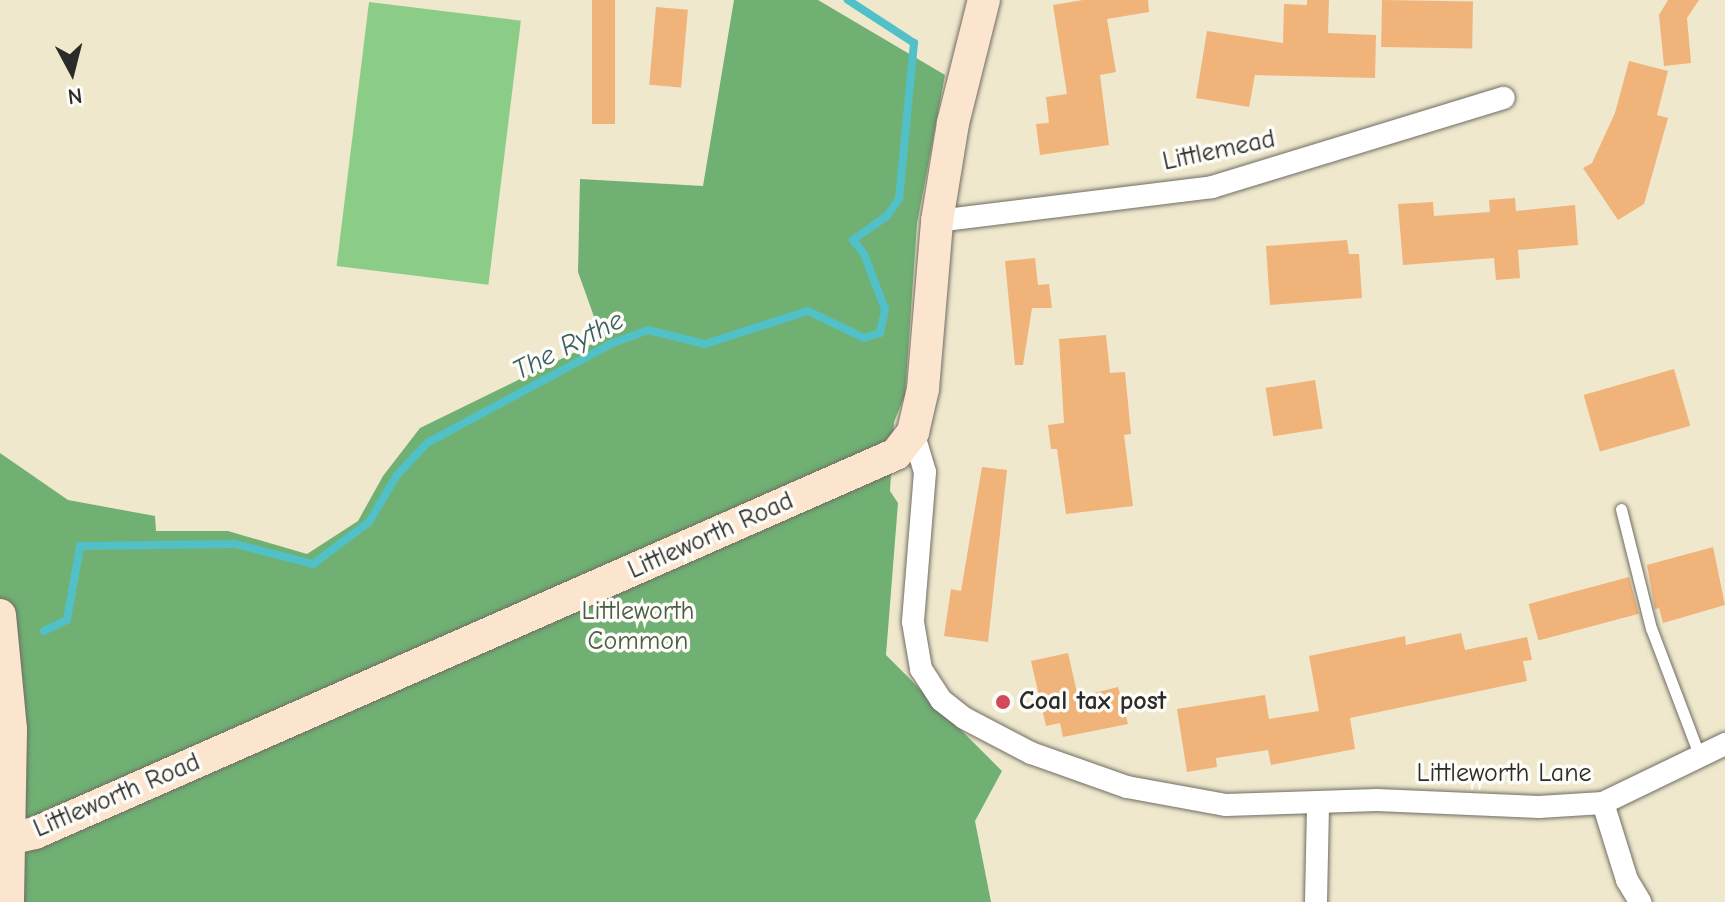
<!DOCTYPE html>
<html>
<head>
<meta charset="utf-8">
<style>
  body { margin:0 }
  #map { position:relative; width:1725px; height:902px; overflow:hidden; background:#efe8cd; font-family:"Comic Neue",sans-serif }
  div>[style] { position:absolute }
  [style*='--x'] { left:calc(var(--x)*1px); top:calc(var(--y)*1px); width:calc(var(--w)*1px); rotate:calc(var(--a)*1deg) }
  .green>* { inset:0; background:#8bcd86; transform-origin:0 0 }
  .forest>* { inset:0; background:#70b073 }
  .stream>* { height:8px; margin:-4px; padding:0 4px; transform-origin:4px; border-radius:4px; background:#52c0c7 }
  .building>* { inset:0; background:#f0b37a; transform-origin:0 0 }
  .roads { filter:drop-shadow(0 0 2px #706d64) drop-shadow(0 0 2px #706d64) }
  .lane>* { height:11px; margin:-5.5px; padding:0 5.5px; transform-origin:5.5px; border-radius:5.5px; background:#fff }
  .street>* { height:22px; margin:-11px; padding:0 11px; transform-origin:11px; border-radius:11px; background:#fff }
  .secondary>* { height:32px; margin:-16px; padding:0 16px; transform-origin:16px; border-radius:16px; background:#fce5cf }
  .dots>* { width:22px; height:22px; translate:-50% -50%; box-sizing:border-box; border:4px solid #fdfcf7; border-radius:50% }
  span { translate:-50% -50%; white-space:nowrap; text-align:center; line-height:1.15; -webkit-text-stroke:7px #fdfcf7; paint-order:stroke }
  .street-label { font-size:26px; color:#2b2b2b }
  .park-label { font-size:26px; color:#485c46 }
  .poi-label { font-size:26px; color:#2b2b2b; font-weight:700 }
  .left { translate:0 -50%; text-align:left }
  .water-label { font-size:28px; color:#395f62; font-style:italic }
  .north { position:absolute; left:32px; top:32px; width:80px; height:80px; -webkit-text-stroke:6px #fdfcf7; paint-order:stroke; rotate:173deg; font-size:22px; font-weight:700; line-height:32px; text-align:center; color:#2b2b2b }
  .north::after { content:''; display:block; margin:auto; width:28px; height:36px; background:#2b2b2b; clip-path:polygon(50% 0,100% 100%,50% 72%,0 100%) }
</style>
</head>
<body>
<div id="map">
  <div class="green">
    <div style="left:369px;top:2px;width:153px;height:266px;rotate:7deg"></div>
  </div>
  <div class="forest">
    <div style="clip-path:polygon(734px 0,818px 0,945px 75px,917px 224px,905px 395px,894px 422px,890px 491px,898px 503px,886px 655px,1002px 771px,975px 821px,991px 902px,0 902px,0 453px,68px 500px,155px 516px,156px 531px,228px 531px,307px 554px,358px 521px,383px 476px,420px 428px,602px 339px,578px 272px,580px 179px,703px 186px)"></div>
  </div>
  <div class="stream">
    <div style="--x:44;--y:631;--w:25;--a:-26"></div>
    <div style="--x:67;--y:620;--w:75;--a:-80"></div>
    <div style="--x:80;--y:546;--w:155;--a:-0.7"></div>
    <div style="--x:235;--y:544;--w:81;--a:14.4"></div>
    <div style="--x:313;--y:564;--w:70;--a:-36.9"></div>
    <div style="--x:369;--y:522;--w:55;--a:-59.2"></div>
    <div style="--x:397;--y:475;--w:44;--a:-46.8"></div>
    <div style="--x:427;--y:443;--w:211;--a:-28.3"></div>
    <div style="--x:613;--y:343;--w:37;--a:-20"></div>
    <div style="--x:648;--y:330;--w:59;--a:13.8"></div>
    <div style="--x:705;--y:344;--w:108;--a:-17.8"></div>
    <div style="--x:808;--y:311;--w:62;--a:25.7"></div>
    <div style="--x:864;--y:338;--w:17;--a:-17"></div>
    <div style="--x:880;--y:333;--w:25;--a:-78"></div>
    <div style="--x:885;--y:309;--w:59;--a:-110.9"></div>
    <div style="--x:864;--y:254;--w:18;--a:-128"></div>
    <div style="--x:853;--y:240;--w:42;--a:-35.2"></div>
    <div style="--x:887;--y:216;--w:21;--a:-55"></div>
    <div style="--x:899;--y:199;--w:157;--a:-84.5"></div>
    <div style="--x:914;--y:43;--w:79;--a:-146.9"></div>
  </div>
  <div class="building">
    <div style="left:592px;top:0;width:23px;height:124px"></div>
    <div style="clip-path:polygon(1083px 0,1148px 0,1149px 12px,1107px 19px,1116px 72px,1100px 75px,1109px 145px,1040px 155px,1036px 124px,1049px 123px,1046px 97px,1067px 94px,1053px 5px)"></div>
    <div style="clip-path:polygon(1307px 0,1329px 0,1328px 33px,1376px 35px,1375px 78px,1255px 75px,1249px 107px,1196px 98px,1207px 31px,1283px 43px,1284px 4px,1307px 5px)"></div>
    <div style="left:1382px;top:0;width:91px;height:47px;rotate:1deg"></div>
    <div style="clip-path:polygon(1668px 0,1699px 0,1687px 18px,1691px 63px,1664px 66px,1659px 15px)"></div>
    <div style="left:656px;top:7px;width:32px;height:78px;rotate:5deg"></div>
    <div style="clip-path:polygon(1629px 61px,1668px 71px,1657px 115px,1668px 118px,1644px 204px,1618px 220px,1583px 168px,1592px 163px,1615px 113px)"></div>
    <div style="clip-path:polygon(1515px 198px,1516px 211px,1575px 205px,1578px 245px,1518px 250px,1520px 278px,1496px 280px,1494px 258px,1403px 265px,1398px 204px,1433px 202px,1434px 216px,1490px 212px,1489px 200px)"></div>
    <div style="clip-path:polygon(1347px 240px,1349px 254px,1359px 254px,1362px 298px,1270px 305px,1266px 246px)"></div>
    <div style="clip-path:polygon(1035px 258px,1038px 285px,1049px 284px,1052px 308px,1032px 308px,1023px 365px,1015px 365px,1005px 261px)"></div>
    <div style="clip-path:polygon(1106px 335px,1110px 373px,1125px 372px,1131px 434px,1124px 435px,1133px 506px,1066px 514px,1057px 449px,1051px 449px,1048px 425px,1064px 423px,1059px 339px)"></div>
    <div style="left:1674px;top:369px;width:59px;height:94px;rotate:74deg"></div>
    <div style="left:1315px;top:380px;width:49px;height:50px;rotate:81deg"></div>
    <div style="clip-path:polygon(982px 467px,1007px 470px,988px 642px,944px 636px,951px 589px,961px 591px)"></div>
    <div style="clip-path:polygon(1713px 547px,1725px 605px,1663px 623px,1659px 608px,1655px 609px,1647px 565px)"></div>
    <div style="left:1629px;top:577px;width:38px;height:104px;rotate:75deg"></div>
    <div style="clip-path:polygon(1461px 633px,1465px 650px,1527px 637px,1532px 660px,1523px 661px,1527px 681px,1350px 718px,1355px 749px,1271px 765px,1268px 750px,1216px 758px,1217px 767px,1187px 772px,1177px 709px,1265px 695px,1269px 719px,1319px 711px,1309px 656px,1405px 636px,1406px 645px)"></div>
    <div style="clip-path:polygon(1068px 653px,1078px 697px,1118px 687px,1128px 724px,1063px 737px,1060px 723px,1046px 726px,1031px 661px)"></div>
  </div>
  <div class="roads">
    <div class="lane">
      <div style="--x:1621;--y:509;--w:123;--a:75.9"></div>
      <div style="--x:1651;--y:628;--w:138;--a:69.2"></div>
    </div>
    <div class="street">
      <div style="--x:937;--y:221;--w:277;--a:-7"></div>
      <div style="--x:1212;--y:187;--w:305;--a:-17"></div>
      <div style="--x:913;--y:432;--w:42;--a:73.3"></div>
      <div style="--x:925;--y:472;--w:150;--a:94.6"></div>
      <div style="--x:913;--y:622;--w:48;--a:80.3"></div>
      <div style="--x:921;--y:669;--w:37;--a:57"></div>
      <div style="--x:941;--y:700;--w:29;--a:38"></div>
      <div style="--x:964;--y:718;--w:76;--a:27.6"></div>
      <div style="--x:1031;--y:753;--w:102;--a:19.5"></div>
      <div style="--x:1127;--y:787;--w:101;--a:10.3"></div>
      <div style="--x:1226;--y:805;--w:151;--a:-1.9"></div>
      <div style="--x:1377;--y:800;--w:162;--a:2.5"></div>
      <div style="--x:1539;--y:807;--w:64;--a:-3.6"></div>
      <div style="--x:1603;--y:803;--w:136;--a:-25.8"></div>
      <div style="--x:1603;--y:803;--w:81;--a:72.7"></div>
      <div style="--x:1627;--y:880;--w:26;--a:59"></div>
      <div style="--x:1316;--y:902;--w:97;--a:-88.8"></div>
    </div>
    <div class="secondary">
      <div style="--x:0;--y:615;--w:115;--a:84.5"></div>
      <div style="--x:11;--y:729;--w:173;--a:91"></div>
      <div style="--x:9;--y:839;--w:27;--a:-13"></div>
      <div style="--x:35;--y:833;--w:941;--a:-23.76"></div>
      <div style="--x:896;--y:454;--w:28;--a:-52"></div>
      <div style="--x:913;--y:432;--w:44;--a:-76.9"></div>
      <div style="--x:923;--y:389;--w:169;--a:-85.2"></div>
      <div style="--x:937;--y:221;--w:99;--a:-80.7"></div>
      <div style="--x:953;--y:123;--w:127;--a:-75.9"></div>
    </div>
  </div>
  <div class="dots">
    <div style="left:1003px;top:702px;background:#d1495b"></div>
  </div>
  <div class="street-label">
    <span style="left:1219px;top:151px;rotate:-12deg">Littlemead</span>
    <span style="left:711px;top:536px;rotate:-24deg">Littleworth Road</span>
    <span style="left:1504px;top:774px">Littleworth Lane</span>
    <span style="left:117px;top:796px;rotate:-23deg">Littleworth Road</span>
  </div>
  <div class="park-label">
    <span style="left:638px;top:627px">Littleworth<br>Common</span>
  </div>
  <div class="poi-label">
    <span class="left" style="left:1019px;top:702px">Coal tax post</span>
  </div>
  <div class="water-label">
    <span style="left:568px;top:345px;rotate:-27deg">The Rythe</span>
  </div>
  <div class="north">N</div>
</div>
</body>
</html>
